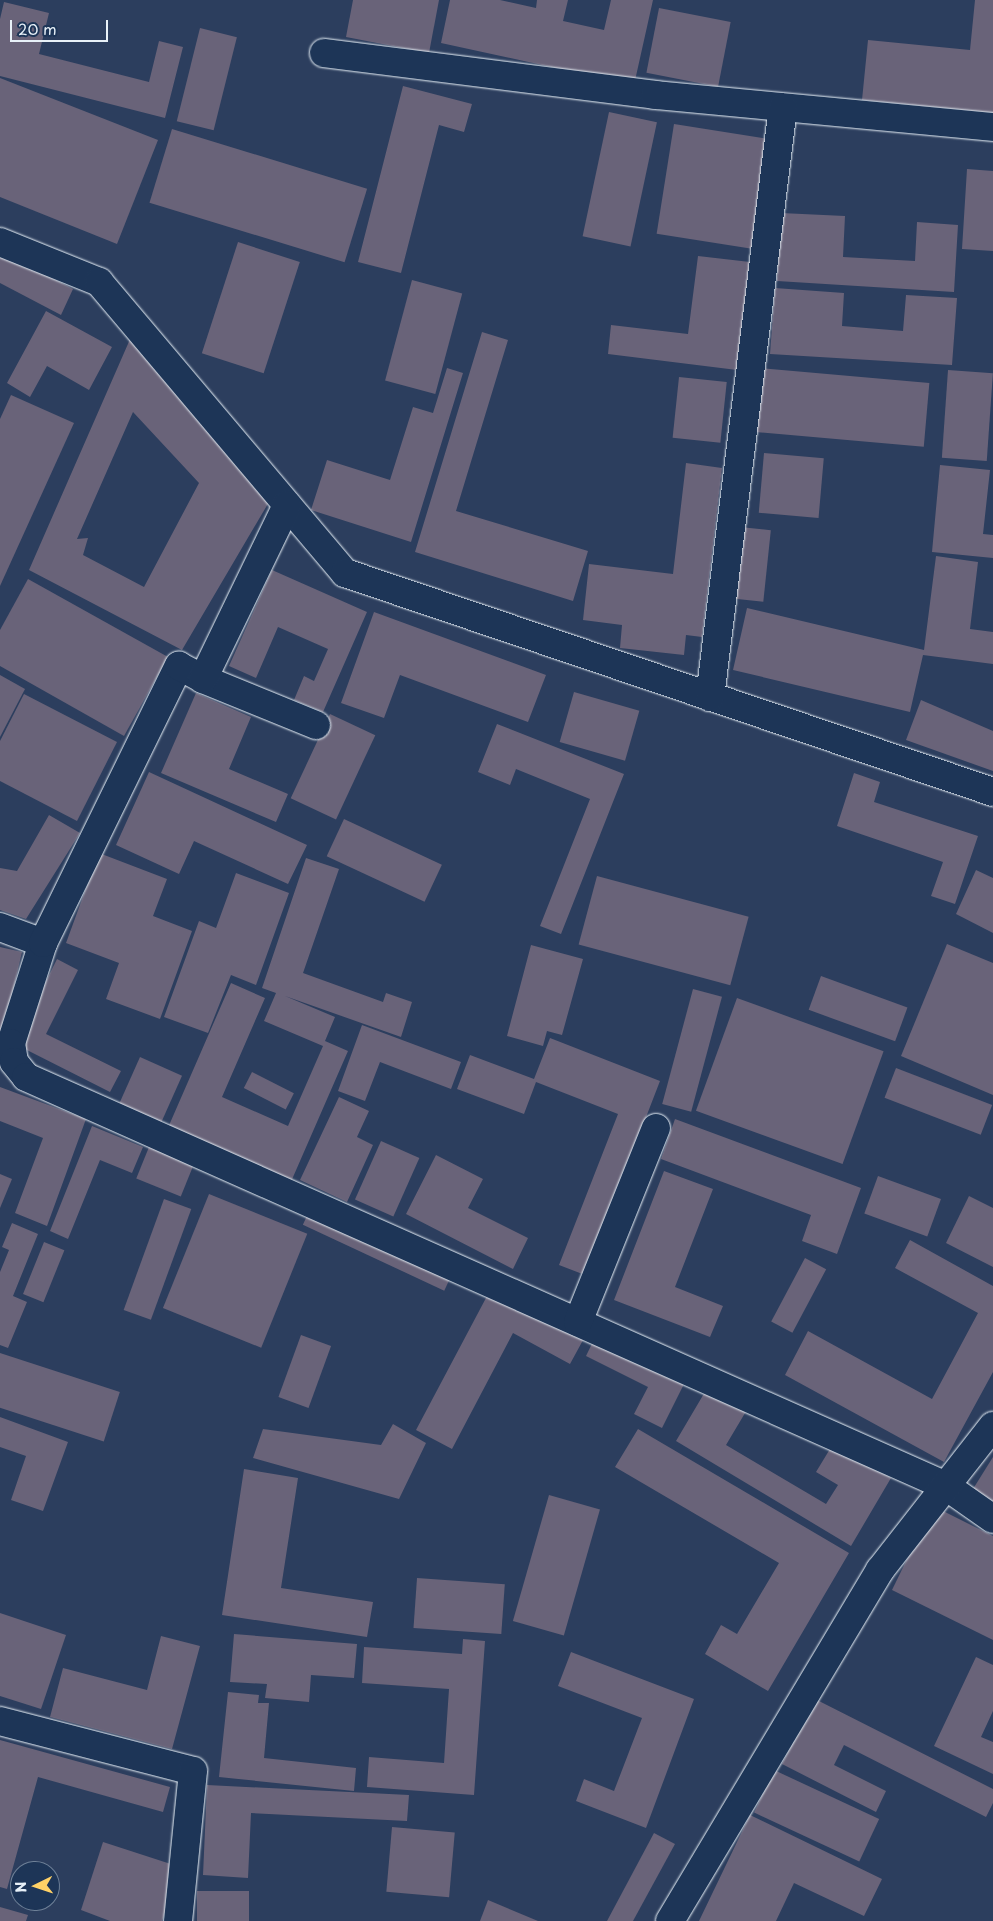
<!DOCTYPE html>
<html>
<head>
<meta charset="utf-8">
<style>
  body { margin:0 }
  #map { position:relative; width:993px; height:1921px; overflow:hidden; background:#2c3e5e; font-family:"Playpen Sans",sans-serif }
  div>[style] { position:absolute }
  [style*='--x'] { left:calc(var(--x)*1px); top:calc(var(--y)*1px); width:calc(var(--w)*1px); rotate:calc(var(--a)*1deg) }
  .building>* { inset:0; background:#696379; transform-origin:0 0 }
  .roads { filter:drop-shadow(0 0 1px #e8f1f8) drop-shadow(0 0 1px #e8f1f8) }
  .minor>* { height:28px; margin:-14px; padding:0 14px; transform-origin:14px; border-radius:14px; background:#1d3557 }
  span { translate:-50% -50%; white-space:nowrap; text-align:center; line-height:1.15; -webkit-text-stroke:4.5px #1d3557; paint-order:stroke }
  .north { position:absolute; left:10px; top:1861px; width:50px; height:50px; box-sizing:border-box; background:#1d3557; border:1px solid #6e8097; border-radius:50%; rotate:266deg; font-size:14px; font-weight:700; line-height:20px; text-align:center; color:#e8f1f8 }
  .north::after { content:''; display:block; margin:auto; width:18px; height:22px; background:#ffd166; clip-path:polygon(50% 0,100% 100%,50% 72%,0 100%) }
  .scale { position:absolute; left:10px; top:20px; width:98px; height:22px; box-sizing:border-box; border:2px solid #e8f1f8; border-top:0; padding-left:6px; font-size:15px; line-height:18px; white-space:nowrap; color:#e8f1f8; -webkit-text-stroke:4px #1d3557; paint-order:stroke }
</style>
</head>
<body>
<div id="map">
  <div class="building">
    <div style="clip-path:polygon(353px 0,439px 0,429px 53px,346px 37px)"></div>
    <div style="clip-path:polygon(450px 0,500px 0,536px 8px,537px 0,568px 0,563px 21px,604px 30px,611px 0,653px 0,634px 85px,441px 43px)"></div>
    <div style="clip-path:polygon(975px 0,993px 0,993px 113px,862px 100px,868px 40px,970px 50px)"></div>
    <div style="clip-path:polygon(4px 2px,49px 13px,39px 54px,149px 82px,159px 41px,183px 47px,165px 118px,0 76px,0 19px)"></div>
    <div style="left:659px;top:8px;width:73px;height:66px;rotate:11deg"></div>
    <div style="left:200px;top:28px;width:38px;height:96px;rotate:14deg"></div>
    <div style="clip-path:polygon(0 78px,158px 140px,117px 244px,0 197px)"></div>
    <div style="clip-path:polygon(403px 86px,472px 104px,464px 132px,439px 125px,401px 273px,358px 262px)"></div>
    <div style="left:609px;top:112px;width:49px;height:127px;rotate:12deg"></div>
    <div style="left:674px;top:124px;width:98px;height:111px;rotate:9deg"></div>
    <div style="left:172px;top:129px;width:204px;height:77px;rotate:17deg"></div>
    <div style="clip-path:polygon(967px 169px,993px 171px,993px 251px,962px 249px)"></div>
    <div style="clip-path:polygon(781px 213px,845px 216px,843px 257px,915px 261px,917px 222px,958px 225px,954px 292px,777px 281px)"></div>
    <div style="left:238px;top:242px;width:65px;height:117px;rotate:18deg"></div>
    <div style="clip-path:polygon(0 251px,73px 289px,61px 315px,0 283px)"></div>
    <div style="clip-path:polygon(698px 256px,750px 262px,737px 370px,608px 354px,611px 325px,688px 334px)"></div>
    <div style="left:412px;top:280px;width:52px;height:104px;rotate:15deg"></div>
    <div style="clip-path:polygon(775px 288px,844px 293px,842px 326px,903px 331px,906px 295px,957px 298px,952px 365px,770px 354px)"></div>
    <div style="clip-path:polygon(46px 311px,112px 347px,89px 390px,47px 366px,30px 397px,7px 383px)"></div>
    <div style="clip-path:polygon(482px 332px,508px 340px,456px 511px,588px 551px,573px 601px,415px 552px)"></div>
    <div style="clip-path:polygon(evenodd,131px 337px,269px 502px,182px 650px,29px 570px,131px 337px,133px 412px,199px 483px,144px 587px,83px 555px,88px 538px,77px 539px,133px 412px)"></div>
    <div style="clip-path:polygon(447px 368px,463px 373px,411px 542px,311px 510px,327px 460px,390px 480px,413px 407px,433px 413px)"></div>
    <div style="left:758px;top:368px;width:172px;height:64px;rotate:5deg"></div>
    <div style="left:948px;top:370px;width:45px;height:88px;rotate:4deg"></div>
    <div style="left:679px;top:377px;width:48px;height:61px;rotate:6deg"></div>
    <div style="clip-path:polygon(11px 395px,74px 423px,0 586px,0 419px)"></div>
    <div style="left:764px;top:453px;width:60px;height:60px;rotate:5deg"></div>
    <div style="clip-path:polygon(686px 463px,722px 468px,702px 637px,686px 635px,684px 655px,620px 648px,622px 625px,583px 620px,589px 564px,673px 574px)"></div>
    <div style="clip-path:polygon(940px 465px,990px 470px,983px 534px,993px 535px,993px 558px,932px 552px)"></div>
    <div style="left:740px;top:527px;width:31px;height:72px;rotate:6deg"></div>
    <div style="clip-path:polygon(936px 556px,978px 562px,970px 629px,993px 632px,993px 664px,923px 655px,910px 712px,733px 670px,747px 608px,924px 650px)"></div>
    <div style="clip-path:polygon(272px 570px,367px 612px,323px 712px,294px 700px,304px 676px,314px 681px,328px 649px,278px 627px,256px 678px,229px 666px)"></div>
    <div style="clip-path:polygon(28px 579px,168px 657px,124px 736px,0 666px,0 630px)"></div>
    <div style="clip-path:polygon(374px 612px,546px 675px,528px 722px,400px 675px,384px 718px,341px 703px)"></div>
    <div style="clip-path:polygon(0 675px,25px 689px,0 737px)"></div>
    <div style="left:574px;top:692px;width:68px;height:52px;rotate:16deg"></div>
    <div style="clip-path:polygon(196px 693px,251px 717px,229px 769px,288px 794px,276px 822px,161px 773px)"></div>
    <div style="clip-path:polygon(24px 694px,117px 742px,77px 821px,0 781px,0 741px)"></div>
    <div style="clip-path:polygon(921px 700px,993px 731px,993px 771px,906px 740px)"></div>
    <div style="left:330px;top:714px;width:50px;height:93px;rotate:25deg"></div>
    <div style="clip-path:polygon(497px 724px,624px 774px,561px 934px,540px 926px,590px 799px,516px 769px,510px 785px,478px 772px)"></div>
    <div style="clip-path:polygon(149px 772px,307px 845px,288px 884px,194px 841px,179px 874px,116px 845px)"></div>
    <div style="clip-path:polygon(854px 773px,880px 782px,874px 802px,978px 836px,955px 904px,931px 896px,943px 862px,837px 826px)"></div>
    <div style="clip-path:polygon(49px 815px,80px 833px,26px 919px,0 910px,0 868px,17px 871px)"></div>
    <div style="left:344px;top:819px;width:108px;height:41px;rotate:25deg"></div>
    <div style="clip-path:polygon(99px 853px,167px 879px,153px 916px,192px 931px,160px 1019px,106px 999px,119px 963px,66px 943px)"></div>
    <div style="clip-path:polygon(306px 858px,339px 869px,303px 973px,383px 1002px,386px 993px,412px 1002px,401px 1037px,285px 996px,335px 1017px,325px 1041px,348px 1051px,290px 1184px,167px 1130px,231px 983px,265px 998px,222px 1097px,288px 1126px,323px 1046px,264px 1021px,276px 993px,262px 988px)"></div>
    <div style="clip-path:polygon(976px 870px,993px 878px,993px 933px,956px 914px)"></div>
    <div style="clip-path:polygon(236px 873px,289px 893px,256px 985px,231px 975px,208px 1033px,164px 1017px,199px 921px,216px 928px)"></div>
    <div style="left:597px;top:876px;width:157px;height:71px;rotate:15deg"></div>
    <div style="clip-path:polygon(947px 944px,993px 963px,993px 1095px,901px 1056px)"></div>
    <div style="clip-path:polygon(531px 945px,583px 959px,562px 1035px,547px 1031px,543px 1046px,507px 1036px)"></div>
    <div style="clip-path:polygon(0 947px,22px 952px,3px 1033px,0 1032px)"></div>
    <div style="clip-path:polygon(57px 959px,78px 970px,46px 1034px,121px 1071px,110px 1092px,15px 1044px)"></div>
    <div style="left:821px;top:976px;width:92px;height:36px;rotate:20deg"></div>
    <div style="left:693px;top:989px;width:30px;height:119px;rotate:15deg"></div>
    <div style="left:737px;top:998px;width:156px;height:120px;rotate:20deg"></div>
    <div style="clip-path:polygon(362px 1025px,461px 1062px,451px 1089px,380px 1062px,365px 1101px,338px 1091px)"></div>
    <div style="clip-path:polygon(550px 1038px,660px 1081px,585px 1275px,559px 1265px,618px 1114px,536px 1082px,524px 1114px,457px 1089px,470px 1055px,534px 1079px)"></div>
    <div style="left:140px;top:1057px;width:46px;height:55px;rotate:24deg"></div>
    <div style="left:896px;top:1068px;width:103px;height:32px;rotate:21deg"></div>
    <div style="left:252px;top:1072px;width:47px;height:18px;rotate:27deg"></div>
    <div style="clip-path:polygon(0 1087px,86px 1119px,47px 1226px,15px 1213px,43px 1138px,0 1121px)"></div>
    <div style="clip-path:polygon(339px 1097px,369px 1111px,357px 1137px,373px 1145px,347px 1202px,300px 1180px)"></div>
    <div style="clip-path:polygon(675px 1119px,861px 1188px,837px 1254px,802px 1241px,811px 1215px,661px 1159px)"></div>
    <div style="clip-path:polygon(92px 1126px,143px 1147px,132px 1173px,100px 1160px,68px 1239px,50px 1231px)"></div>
    <div style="left:381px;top:1141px;width:42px;height:64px;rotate:24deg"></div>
    <div style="left:149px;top:1147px;width:48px;height:34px;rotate:22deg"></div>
    <div style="clip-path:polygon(436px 1155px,483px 1179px,468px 1208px,528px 1238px,513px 1269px,406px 1214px)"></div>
    <div style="clip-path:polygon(664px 1171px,713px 1189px,675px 1287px,723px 1306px,710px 1337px,614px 1300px)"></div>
    <div style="clip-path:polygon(0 1174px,12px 1179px,0 1208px)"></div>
    <div style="left:878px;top:1176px;width:67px;height:40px;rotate:20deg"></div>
    <div style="left:209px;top:1194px;width:106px;height:123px;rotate:22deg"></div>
    <div style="clip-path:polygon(969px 1196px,993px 1208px,993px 1267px,946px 1243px)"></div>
    <div style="left:164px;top:1199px;width:29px;height:118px;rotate:20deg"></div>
    <div style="left:313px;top:1203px;width:156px;height:24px;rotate:25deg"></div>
    <div style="clip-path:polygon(12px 1223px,38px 1234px,13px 1296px,27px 1302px,8px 1348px,0 1345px,0 1272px,9px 1250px,2px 1247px)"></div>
    <div style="clip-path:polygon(910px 1240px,993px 1286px,993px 1372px,944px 1462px,785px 1375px,808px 1331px,932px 1399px,978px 1313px,895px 1268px)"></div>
    <div style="left:44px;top:1242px;width:22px;height:56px;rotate:22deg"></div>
    <div style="left:805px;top:1258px;width:24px;height:72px;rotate:28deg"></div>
    <div style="clip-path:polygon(495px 1281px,588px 1331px,570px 1364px,513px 1333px,452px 1449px,416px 1430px)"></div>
    <div style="clip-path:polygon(600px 1327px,690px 1372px,662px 1428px,634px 1414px,648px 1387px,586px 1356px)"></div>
    <div style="left:301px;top:1335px;width:32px;height:66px;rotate:20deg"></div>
    <div style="left:0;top:1353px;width:126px;height:52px;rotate:18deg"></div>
    <div style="clip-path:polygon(712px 1380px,751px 1403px,726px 1445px,826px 1504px,838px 1485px,816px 1472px,833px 1444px,891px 1478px,851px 1546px,676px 1441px)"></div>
    <div style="clip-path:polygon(0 1417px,68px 1442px,43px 1511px,11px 1500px,26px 1456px,0 1447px)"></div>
    <div style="clip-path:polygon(393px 1424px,426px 1443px,399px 1499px,253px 1458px,263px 1429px,381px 1445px)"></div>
    <div style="clip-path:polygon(638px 1429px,849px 1553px,768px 1691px,705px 1654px,721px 1625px,737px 1634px,779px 1563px,615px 1467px)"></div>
    <div style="clip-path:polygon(993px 1457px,993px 1502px,973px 1489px)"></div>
    <div style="clip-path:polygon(244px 1469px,298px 1478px,281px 1588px,373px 1602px,367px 1637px,222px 1615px)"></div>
    <div style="left:549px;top:1495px;width:53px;height:131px;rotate:16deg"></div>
    <div style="clip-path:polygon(933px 1506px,993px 1536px,993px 1640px,892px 1590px)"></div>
    <div style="left:417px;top:1578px;width:88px;height:50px;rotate:4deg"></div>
    <div style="clip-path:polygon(0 1613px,66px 1635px,41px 1709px,0 1696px)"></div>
    <div style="clip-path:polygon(234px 1634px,357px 1644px,354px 1678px,311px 1675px,309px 1702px,265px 1698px,267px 1684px,230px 1682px)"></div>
    <div style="clip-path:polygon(161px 1636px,200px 1646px,172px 1749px,50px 1717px,63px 1668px,147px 1690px)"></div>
    <div style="clip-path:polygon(463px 1639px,485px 1641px,474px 1795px,367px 1787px,369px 1757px,444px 1763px,449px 1689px,362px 1683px,364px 1647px,462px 1654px)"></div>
    <div style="clip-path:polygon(571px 1652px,694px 1699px,646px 1828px,576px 1801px,584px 1779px,614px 1791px,642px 1718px,558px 1686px)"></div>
    <div style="clip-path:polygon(976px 1657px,993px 1665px,993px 1711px,981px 1737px,993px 1742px,993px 1774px,934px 1746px)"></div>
    <div style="clip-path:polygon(228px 1692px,259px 1695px,258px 1703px,269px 1703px,264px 1758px,356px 1768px,354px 1791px,219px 1777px)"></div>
    <div style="clip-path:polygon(815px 1699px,993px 1789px,993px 1803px,986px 1817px,844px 1745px,834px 1765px,886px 1791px,876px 1812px,782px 1764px)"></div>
    <div style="clip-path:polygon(0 1740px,170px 1787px,163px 1812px,38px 1777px,7px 1889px,0 1887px)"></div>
    <div style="left:774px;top:1770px;width:116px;height:47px;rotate:25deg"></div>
    <div style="clip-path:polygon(207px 1785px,409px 1795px,407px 1821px,251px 1813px,248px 1878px,203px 1875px)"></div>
    <div style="clip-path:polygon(750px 1815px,882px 1879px,864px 1916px,794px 1883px,776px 1921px,699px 1921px)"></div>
    <div style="left:392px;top:1827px;width:63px;height:65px;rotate:5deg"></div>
    <div style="clip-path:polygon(654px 1833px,675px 1844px,633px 1921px,607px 1921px)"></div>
    <div style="clip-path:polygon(103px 1842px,180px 1867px,162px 1921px,110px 1921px,81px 1910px)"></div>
    <div style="left:197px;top:1891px;width:52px;height:30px"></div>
    <div style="clip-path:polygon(488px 1900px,538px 1921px,480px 1921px)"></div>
    <div style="clip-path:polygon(0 1907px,28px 1915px,26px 1921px,0 1921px)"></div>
  </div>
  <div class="roads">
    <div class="minor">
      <div style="--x:324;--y:53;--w:334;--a:7.2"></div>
      <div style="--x:655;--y:95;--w:340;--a:5.4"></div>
      <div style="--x:0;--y:242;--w:107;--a:22"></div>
      <div style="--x:99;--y:282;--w:381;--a:49.8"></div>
      <div style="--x:345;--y:573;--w:684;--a:18.67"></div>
      <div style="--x:203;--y:679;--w:122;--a:22.2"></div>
      <div style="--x:710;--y:697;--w:594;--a:-82.95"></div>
      <div style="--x:0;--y:927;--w:46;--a:20.4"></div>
      <div style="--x:43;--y:943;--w:105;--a:107.7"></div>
      <div style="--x:11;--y:1043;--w:19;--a:81"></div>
      <div style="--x:14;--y:1062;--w:19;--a:51"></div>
      <div style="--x:26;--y:1077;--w:1007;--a:23.97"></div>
      <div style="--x:946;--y:1486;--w:57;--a:35.1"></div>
      <div style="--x:43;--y:943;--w:309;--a:-63.9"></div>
      <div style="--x:179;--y:666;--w:27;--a:28"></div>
      <div style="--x:203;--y:679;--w:193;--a:-64.2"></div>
      <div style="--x:578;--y:1322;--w:209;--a:-68.1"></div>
      <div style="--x:0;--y:1721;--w:199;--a:14.5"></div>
      <div style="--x:193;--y:1771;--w:151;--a:95.7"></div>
      <div style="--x:670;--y:1921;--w:409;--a:-59.1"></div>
      <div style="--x:880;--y:1570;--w:183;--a:-51.9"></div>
    </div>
  </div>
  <div class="north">N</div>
  <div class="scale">20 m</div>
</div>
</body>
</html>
